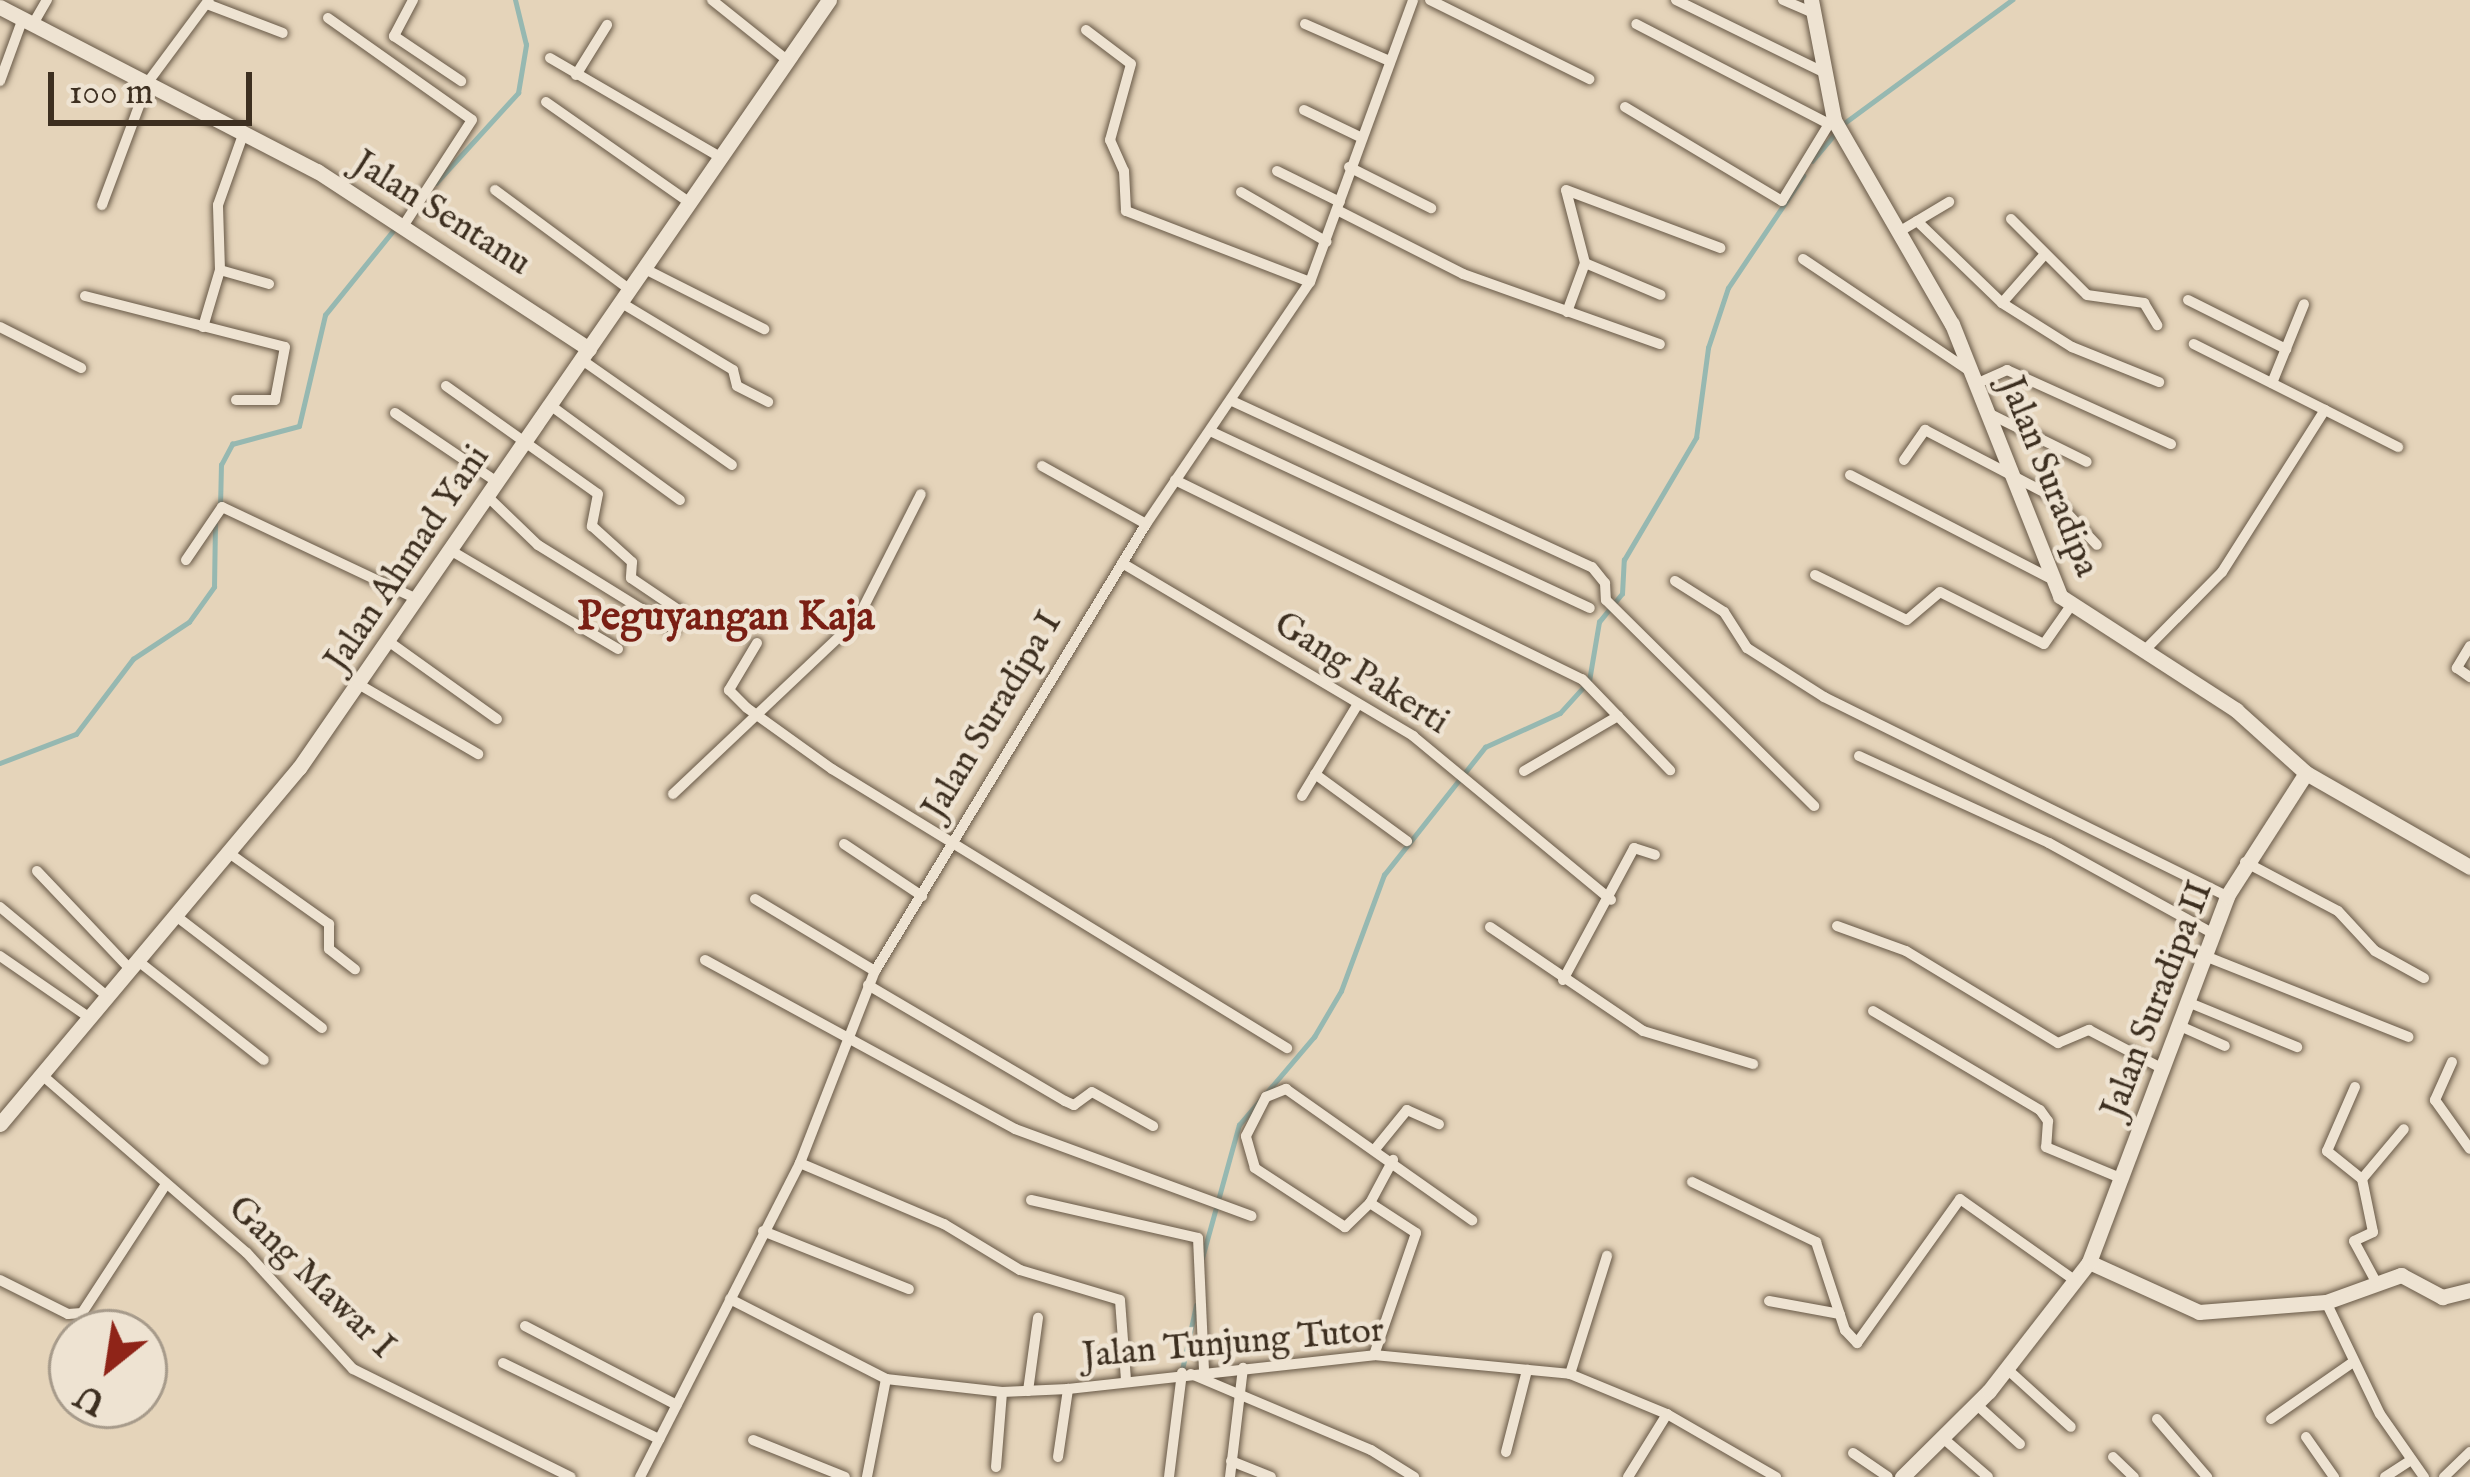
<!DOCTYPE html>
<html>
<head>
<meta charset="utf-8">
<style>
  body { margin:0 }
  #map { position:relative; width:2470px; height:1477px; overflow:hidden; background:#e5d4ba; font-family:"IM FELL English",serif }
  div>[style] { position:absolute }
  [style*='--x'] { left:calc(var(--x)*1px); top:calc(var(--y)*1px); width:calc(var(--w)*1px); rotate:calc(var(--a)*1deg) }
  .stream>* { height:4.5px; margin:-2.25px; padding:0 2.25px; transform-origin:2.25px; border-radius:2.25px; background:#96b8b1 }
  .roads { filter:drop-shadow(0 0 3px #675846) drop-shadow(0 0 3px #675846) }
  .street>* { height:10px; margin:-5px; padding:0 5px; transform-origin:5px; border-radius:5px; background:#eee3d2 }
  .secondary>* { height:15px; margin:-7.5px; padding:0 7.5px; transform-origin:7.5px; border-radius:7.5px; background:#eee3d2 }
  span { translate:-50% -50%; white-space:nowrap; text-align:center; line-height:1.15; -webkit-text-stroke:9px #eee3d2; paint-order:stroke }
  .street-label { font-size:36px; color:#3d2f20 }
  .quarter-label { font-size:42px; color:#7a1f14; font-weight:700 }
  .north { position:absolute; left:48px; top:1309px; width:120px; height:120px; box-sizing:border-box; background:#eee3d2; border:3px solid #a79b8b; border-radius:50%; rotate:210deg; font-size:33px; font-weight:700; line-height:48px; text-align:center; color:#3d2f20 }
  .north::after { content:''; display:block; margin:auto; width:42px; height:54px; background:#8f2418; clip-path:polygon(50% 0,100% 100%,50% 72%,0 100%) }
  .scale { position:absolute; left:48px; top:72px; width:204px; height:54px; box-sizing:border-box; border:6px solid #3d2f20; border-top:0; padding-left:15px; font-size:36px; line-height:42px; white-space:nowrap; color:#3d2f20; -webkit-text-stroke:9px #eee3d2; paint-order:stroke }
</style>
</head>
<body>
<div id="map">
  <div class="stream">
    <div style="--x:1843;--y:124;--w:210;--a:-36.3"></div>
    <div style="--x:1812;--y:161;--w:38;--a:-50"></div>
    <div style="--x:436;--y:183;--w:122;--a:-47.7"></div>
    <div style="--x:518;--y:93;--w:49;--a:-80.5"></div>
    <div style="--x:526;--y:45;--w:46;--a:-103.7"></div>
    <div style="--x:220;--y:508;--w:43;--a:-88.7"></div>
    <div style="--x:221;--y:465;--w:24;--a:-62"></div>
    <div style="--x:232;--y:444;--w:69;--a:-15"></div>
    <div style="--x:299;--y:426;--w:114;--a:-76.8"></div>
    <div style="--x:325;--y:315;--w:113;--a:-51.1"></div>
    <div style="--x:0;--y:763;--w:81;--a:-20.9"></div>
    <div style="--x:76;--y:734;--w:94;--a:-52.8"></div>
    <div style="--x:133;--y:659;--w:67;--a:-33.5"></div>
    <div style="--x:189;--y:622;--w:43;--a:-54.5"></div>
    <div style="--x:214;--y:587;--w:62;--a:-89.1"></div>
    <div style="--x:1202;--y:1258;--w:138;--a:-74.5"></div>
    <div style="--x:1239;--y:1125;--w:116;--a:-49.6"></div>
    <div style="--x:1314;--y:1037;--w:53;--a:-59.6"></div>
    <div style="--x:1341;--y:991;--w:124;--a:-69.7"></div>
    <div style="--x:1384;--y:875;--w:163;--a:-51.7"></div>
    <div style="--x:1485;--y:747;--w:82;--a:-24.4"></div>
    <div style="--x:1560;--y:713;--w:43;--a:-47.8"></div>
    <div style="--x:1589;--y:681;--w:60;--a:-80.4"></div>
    <div style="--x:1599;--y:622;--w:36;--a:-51"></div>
    <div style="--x:1622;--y:594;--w:34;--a:-87"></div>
    <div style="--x:1624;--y:560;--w:142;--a:-59.5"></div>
    <div style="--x:1696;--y:438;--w:91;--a:-82.4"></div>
    <div style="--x:1708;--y:348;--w:63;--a:-71.6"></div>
    <div style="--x:1728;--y:288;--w:135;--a:-56.2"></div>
    <div style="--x:1182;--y:1370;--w:66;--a:-77.8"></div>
  </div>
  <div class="roads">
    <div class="street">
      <div style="--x:413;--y:0;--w:41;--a:117.8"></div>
      <div style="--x:394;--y:36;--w:81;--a:33.9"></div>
      <div style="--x:712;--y:0;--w:96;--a:38.7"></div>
      <div style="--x:1430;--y:0;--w:178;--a:26.4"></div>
      <div style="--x:1676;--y:0;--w:161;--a:26.1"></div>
      <div style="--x:1783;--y:0;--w:33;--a:23"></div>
      <div style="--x:207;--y:4;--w:81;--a:20.9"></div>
      <div style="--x:328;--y:18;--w:176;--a:35.3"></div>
      <div style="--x:472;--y:120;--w:123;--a:123"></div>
      <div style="--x:33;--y:24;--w:28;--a:-60"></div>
      <div style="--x:1305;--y:24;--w:90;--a:23.7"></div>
      <div style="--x:1086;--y:30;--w:56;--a:37.1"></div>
      <div style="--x:1131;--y:64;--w:79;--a:105.4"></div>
      <div style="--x:1110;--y:140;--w:34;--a:66"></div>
      <div style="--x:1124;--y:171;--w:40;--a:87.1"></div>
      <div style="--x:1126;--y:211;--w:197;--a:21.1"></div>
      <div style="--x:550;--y:58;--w:197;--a:30.2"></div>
      <div style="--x:576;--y:75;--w:59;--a:-58.2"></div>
      <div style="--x:0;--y:81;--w:67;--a:-69.9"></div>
      <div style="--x:546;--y:102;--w:174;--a:35"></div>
      <div style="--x:1625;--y:107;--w:183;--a:30.9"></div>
      <div style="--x:1782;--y:201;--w:90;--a:-58.6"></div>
      <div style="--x:1829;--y:124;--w:217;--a:-152.6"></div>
      <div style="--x:1304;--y:110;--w:60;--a:25.7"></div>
      <div style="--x:1349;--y:167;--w:92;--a:26.6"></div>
      <div style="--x:1277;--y:171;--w:70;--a:26.2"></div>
      <div style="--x:495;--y:190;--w:167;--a:36.5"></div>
      <div style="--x:1241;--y:192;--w:99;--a:30.2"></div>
      <div style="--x:102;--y:205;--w:131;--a:-69.5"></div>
      <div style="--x:148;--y:82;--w:102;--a:-53.4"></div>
      <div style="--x:1337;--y:210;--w:141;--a:26.9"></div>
      <div style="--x:1463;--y:274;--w:209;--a:19.6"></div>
      <div style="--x:2011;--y:219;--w:107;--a:45"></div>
      <div style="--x:2087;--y:295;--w:58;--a:8"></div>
      <div style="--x:2144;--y:303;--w:26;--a:59"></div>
      <div style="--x:1917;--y:221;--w:118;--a:44"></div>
      <div style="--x:2002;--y:303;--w:83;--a:32.2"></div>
      <div style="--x:2072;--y:347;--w:94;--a:21.9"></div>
      <div style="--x:1902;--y:230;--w:55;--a:-30.8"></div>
      <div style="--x:1803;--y:259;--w:202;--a:33.9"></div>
      <div style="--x:1585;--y:263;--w:82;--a:22.8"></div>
      <div style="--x:643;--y:268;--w:136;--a:26.8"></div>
      <div style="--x:220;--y:270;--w:51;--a:15.9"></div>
      <div style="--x:85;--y:296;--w:206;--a:14.3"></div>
      <div style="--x:285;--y:347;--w:54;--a:100.7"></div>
      <div style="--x:275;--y:400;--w:39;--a:180"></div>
      <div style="--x:2188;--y:300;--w:110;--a:26.6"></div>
      <div style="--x:620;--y:302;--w:132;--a:31"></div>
      <div style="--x:733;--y:370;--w:16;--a:76"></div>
      <div style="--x:737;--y:386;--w:35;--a:27"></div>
      <div style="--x:2002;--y:303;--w:65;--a:-48.7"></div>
      <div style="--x:1567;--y:312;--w:52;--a:-69.8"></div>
      <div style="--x:1585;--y:263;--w:75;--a:-104.6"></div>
      <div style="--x:1566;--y:190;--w:165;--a:20.6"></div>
      <div style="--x:0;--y:327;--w:91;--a:26.8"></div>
      <div style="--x:203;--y:327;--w:59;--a:-73.4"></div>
      <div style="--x:220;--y:270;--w:65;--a:-91.8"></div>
      <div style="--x:218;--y:205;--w:77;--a:-70.4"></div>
      <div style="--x:582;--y:360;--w:183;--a:35"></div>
      <div style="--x:1978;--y:383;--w:32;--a:-24"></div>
      <div style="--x:2007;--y:370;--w:180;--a:24.3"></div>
      <div style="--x:2272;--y:383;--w:85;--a:-67.9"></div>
      <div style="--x:446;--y:386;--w:186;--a:35.4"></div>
      <div style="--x:598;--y:494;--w:33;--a:101"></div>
      <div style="--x:592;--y:526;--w:54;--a:42"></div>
      <div style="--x:632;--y:562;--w:16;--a:94"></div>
      <div style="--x:631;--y:578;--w:59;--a:34"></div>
      <div style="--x:1232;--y:401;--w:396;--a:24.8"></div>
      <div style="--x:1592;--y:567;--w:21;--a:51"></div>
      <div style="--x:1605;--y:583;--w:17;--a:87"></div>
      <div style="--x:1606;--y:600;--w:293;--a:44.7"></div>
      <div style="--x:550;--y:405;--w:161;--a:36.2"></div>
      <div style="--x:2325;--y:410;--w:82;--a:26.9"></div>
      <div style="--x:395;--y:413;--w:123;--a:34.1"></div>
      <div style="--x:1988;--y:413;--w:110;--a:26.3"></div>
      <div style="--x:1210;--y:431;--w:419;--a:25"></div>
      <div style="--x:1904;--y:460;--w:37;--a:-55"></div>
      <div style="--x:1925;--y:430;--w:142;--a:27.6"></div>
      <div style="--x:2051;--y:496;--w:67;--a:46.8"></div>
      <div style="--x:1042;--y:466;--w:119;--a:29.1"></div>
      <div style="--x:1850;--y:475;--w:223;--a:27.3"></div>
      <div style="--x:1175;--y:480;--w:453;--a:26.1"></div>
      <div style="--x:1582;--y:679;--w:127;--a:46"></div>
      <div style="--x:487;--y:496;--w:71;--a:43.9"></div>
      <div style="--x:538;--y:545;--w:161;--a:31.8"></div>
      <div style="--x:450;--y:550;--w:195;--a:30.5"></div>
      <div style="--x:186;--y:560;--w:64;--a:-55.8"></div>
      <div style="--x:222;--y:507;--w:216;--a:25.3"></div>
      <div style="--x:1122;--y:563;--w:339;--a:30.7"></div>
      <div style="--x:1413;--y:736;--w:257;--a:39.6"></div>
      <div style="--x:1815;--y:575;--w:102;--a:26.1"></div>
      <div style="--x:1907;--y:620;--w:43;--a:-40.3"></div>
      <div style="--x:1940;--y:592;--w:116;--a:26.6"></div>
      <div style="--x:2044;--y:644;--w:45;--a:-54.9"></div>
      <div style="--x:1675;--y:581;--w:58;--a:32.3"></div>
      <div style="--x:1724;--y:612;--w:43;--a:57.4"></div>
      <div style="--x:1747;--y:648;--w:91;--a:32.5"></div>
      <div style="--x:1824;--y:697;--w:449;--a:26.3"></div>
      <div style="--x:388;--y:641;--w:134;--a:35.6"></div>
      <div style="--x:757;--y:643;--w:55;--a:120.8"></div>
      <div style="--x:729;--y:690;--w:25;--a:45"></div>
      <div style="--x:747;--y:708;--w:105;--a:35.7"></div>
      <div style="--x:832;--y:769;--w:534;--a:31.52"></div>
      <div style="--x:2470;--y:646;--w:26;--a:121"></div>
      <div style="--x:2457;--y:668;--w:16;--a:35"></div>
      <div style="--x:2144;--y:651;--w:111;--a:-45.4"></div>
      <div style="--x:2222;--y:572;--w:192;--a:-57.6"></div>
      <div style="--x:2325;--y:410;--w:147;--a:-153.3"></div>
      <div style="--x:360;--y:685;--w:137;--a:30.3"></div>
      <div style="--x:1859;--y:756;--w:209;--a:24.6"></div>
      <div style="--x:2049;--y:843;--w:186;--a:28.9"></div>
      <div style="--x:1524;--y:771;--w:109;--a:-30.3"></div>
      <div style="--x:1315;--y:774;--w:114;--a:36.1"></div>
      <div style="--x:673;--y:794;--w:253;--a:-43.4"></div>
      <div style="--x:857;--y:620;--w:141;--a:-63.1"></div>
      <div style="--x:1302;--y:796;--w:108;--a:-58.7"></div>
      <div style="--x:844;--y:844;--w:94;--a:33.7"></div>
      <div style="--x:229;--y:853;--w:123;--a:35.4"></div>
      <div style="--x:329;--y:924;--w:25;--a:90"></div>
      <div style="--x:329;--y:949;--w:33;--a:38"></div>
      <div style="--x:2245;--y:862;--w:105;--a:27.8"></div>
      <div style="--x:2338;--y:911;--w:54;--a:47.2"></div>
      <div style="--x:2375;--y:951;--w:56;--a:28.9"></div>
      <div style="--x:37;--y:871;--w:137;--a:46.5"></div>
      <div style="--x:755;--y:899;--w:140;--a:31"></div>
      <div style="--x:0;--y:907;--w:141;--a:39.8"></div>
      <div style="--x:176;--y:916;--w:184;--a:37.5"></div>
      <div style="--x:1837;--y:926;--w:73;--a:19.9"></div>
      <div style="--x:1906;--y:951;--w:178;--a:31.2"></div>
      <div style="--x:2058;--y:1043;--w:34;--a:-23"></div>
      <div style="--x:2089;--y:1030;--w:84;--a:27.8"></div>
      <div style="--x:1490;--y:927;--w:185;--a:34.2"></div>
      <div style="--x:1643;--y:1031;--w:115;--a:16.7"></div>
      <div style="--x:0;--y:956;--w:109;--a:34.6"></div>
      <div style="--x:2205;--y:956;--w:219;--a:21.7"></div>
      <div style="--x:705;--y:960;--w:353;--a:28.6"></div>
      <div style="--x:1015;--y:1129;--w:252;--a:20.2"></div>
      <div style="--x:138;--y:961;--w:160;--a:38.2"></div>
      <div style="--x:1563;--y:980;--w:150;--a:-61.7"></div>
      <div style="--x:1634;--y:848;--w:22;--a:18"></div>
      <div style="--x:868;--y:985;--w:229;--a:30.5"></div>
      <div style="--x:1065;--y:1101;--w:10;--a:24"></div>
      <div style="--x:1074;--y:1105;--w:22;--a:-36"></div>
      <div style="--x:1092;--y:1092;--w:70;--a:29.1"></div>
      <div style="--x:2190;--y:1003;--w:116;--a:22.4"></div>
      <div style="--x:1873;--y:1011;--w:194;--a:30.7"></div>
      <div style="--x:2040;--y:1110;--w:14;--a:54"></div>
      <div style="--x:2048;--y:1121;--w:26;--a:94"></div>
      <div style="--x:2046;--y:1147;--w:83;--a:22.6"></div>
      <div style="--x:2180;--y:1026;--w:49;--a:24"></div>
      <div style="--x:2452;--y:1062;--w:42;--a:114.1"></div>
      <div style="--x:2435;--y:1100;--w:60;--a:54.5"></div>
      <div style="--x:42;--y:1075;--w:271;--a:41"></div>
      <div style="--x:247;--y:1253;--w:157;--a:47.6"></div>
      <div style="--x:353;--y:1369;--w:243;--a:26.4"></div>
      <div style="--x:2355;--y:1087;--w:70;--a:113.6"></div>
      <div style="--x:2327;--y:1151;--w:45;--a:38.7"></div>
      <div style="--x:1376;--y:1148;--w:49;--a:-50.8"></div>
      <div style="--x:1407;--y:1110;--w:35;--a:24"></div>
      <div style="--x:800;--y:1163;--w:156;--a:23"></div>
      <div style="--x:944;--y:1224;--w:89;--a:31.2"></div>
      <div style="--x:1020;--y:1270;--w:104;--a:16.7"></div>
      <div style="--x:1120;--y:1300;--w:80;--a:85.7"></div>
      <div style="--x:1692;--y:1182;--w:138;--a:25.8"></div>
      <div style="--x:1816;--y:1242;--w:93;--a:71.8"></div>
      <div style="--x:1845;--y:1330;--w:18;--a:47"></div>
      <div style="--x:1857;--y:1343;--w:177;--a:-54.4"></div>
      <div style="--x:1960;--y:1199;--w:142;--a:35.3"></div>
      <div style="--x:1031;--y:1200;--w:171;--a:12.8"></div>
      <div style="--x:1198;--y:1238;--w:133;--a:87.4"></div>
      <div style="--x:1370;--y:1203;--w:49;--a:-61.9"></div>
      <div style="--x:763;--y:1231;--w:157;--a:21.7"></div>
      <div style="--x:0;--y:1280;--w:76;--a:26.6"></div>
      <div style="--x:68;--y:1314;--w:14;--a:-4"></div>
      <div style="--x:82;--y:1313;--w:154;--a:-56.9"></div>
      <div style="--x:2375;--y:1280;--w:44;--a:-118.3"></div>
      <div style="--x:2354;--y:1241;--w:21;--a:-25"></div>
      <div style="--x:2373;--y:1232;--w:54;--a:-101.7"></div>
      <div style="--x:2362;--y:1179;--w:65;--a:-50"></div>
      <div style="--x:730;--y:1299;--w:175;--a:27.1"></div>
      <div style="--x:886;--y:1379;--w:100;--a:101"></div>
      <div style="--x:1769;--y:1301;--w:72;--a:10.4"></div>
      <div style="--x:2326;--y:1302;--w:124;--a:64.3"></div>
      <div style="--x:2380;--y:1414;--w:77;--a:55.1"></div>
      <div style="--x:525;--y:1326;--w:171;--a:27.5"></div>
      <div style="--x:1374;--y:1355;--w:129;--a:-71"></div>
      <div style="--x:1416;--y:1233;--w:55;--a:-146.9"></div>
      <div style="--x:1370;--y:1203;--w:35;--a:136"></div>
      <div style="--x:1345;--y:1227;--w:108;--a:-146.8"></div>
      <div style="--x:1255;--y:1168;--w:33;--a:-106"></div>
      <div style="--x:1246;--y:1136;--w:44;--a:-62.9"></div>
      <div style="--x:1266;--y:1097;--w:22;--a:-22"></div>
      <div style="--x:1286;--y:1089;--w:228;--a:35.2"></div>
      <div style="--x:503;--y:1363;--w:174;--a:26"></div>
      <div style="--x:2007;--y:1369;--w:86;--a:42.2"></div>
      <div style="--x:1191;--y:1374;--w:195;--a:22.9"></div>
      <div style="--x:1371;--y:1450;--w:51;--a:32.1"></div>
      <div style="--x:1570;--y:1374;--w:124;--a:-72.6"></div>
      <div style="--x:886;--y:1379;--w:117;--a:6.4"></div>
      <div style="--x:1002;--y:1392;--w:66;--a:-2.6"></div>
      <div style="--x:1068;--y:1389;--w:308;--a:-6.3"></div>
      <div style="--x:1374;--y:1355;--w:197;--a:5.5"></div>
      <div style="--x:1570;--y:1374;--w:105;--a:22.4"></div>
      <div style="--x:1667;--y:1414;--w:126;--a:30"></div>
      <div style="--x:1028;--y:1391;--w:74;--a:-82.2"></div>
      <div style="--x:1977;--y:1405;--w:58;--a:42.2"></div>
      <div style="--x:2157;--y:1419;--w:77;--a:49.2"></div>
      <div style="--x:2271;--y:1419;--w:98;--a:-34.7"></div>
      <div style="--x:2306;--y:1437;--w:49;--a:55"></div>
      <div style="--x:1944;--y:1439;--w:58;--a:40.8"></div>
      <div style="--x:753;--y:1440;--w:99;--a:21.9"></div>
      <div style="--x:1506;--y:1452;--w:85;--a:-75.6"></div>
      <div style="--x:1853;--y:1453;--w:42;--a:34.4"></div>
      <div style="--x:1058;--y:1457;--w:69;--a:-81.6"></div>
      <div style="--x:2113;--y:1457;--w:29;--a:44"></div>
      <div style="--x:1231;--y:1461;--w:43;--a:21.8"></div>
      <div style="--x:996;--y:1467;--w:75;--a:-85.4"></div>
      <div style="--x:640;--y:1477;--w:352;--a:-63"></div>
      <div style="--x:800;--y:1163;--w:206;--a:-68.7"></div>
      <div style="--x:875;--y:971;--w:523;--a:-58.77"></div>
      <div style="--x:1146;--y:524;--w:292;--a:-55.9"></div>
      <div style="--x:1310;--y:282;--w:300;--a:-69.9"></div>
      <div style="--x:1169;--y:1477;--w:105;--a:-82.9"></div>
      <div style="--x:1230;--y:1477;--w:110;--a:-83.2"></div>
      <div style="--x:1628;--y:1477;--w:74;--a:-58.2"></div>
      <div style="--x:2385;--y:1477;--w:30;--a:-33"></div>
      <div style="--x:2444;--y:1477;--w:36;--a:-44"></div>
    </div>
    <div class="secondary">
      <div style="--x:1811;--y:0;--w:122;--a:79.1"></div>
      <div style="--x:1834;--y:120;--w:236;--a:60"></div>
      <div style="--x:1952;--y:324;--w:293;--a:68.3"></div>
      <div style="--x:2060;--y:596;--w:210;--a:32.9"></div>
      <div style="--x:2236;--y:710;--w:94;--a:42"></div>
      <div style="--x:2306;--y:773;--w:189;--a:29.8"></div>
      <div style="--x:0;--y:7;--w:357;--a:27.4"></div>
      <div style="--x:317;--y:171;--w:325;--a:33.2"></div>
      <div style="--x:0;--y:1124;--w:465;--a:-50"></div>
      <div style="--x:299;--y:768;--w:933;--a:-55.39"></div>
      <div style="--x:2089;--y:1262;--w:121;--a:24.4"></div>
      <div style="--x:2199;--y:1312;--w:127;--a:-4.5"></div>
      <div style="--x:2326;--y:1302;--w:80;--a:-19.8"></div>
      <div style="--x:2401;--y:1275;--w:47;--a:28.2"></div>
      <div style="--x:2442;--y:1297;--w:29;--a:-14"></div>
      <div style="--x:1902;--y:1477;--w:122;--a:-44.7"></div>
      <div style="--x:1989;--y:1391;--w:163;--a:-52.2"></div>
      <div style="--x:2089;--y:1262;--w:391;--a:-69.3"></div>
      <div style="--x:2227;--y:896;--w:146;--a:-57.3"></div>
    </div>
  </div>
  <div class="street-label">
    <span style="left:441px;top:214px;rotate:32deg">Jalan Sentanu</span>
    <span style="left:2048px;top:477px;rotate:68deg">Jalan Suradipa</span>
    <span style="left:408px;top:559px;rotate:-56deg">Jalan Ahmad Yani</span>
    <span style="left:1361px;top:674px;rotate:32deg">Gang Pakerti</span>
    <span style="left:993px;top:716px;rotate:-59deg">Jalan Suradipa I</span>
    <span style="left:2158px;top:1000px;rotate:-69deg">Jalan Suradipa II</span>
    <span style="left:311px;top:1278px;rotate:44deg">Gang Mawar I</span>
    <span style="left:1233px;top:1344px;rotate:-5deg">Jalan Tunjung Tutor</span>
  </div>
  <div class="quarter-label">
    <span style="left:726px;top:618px">Peguyangan Kaja</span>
  </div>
  <div class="north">U</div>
  <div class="scale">100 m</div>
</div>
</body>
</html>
